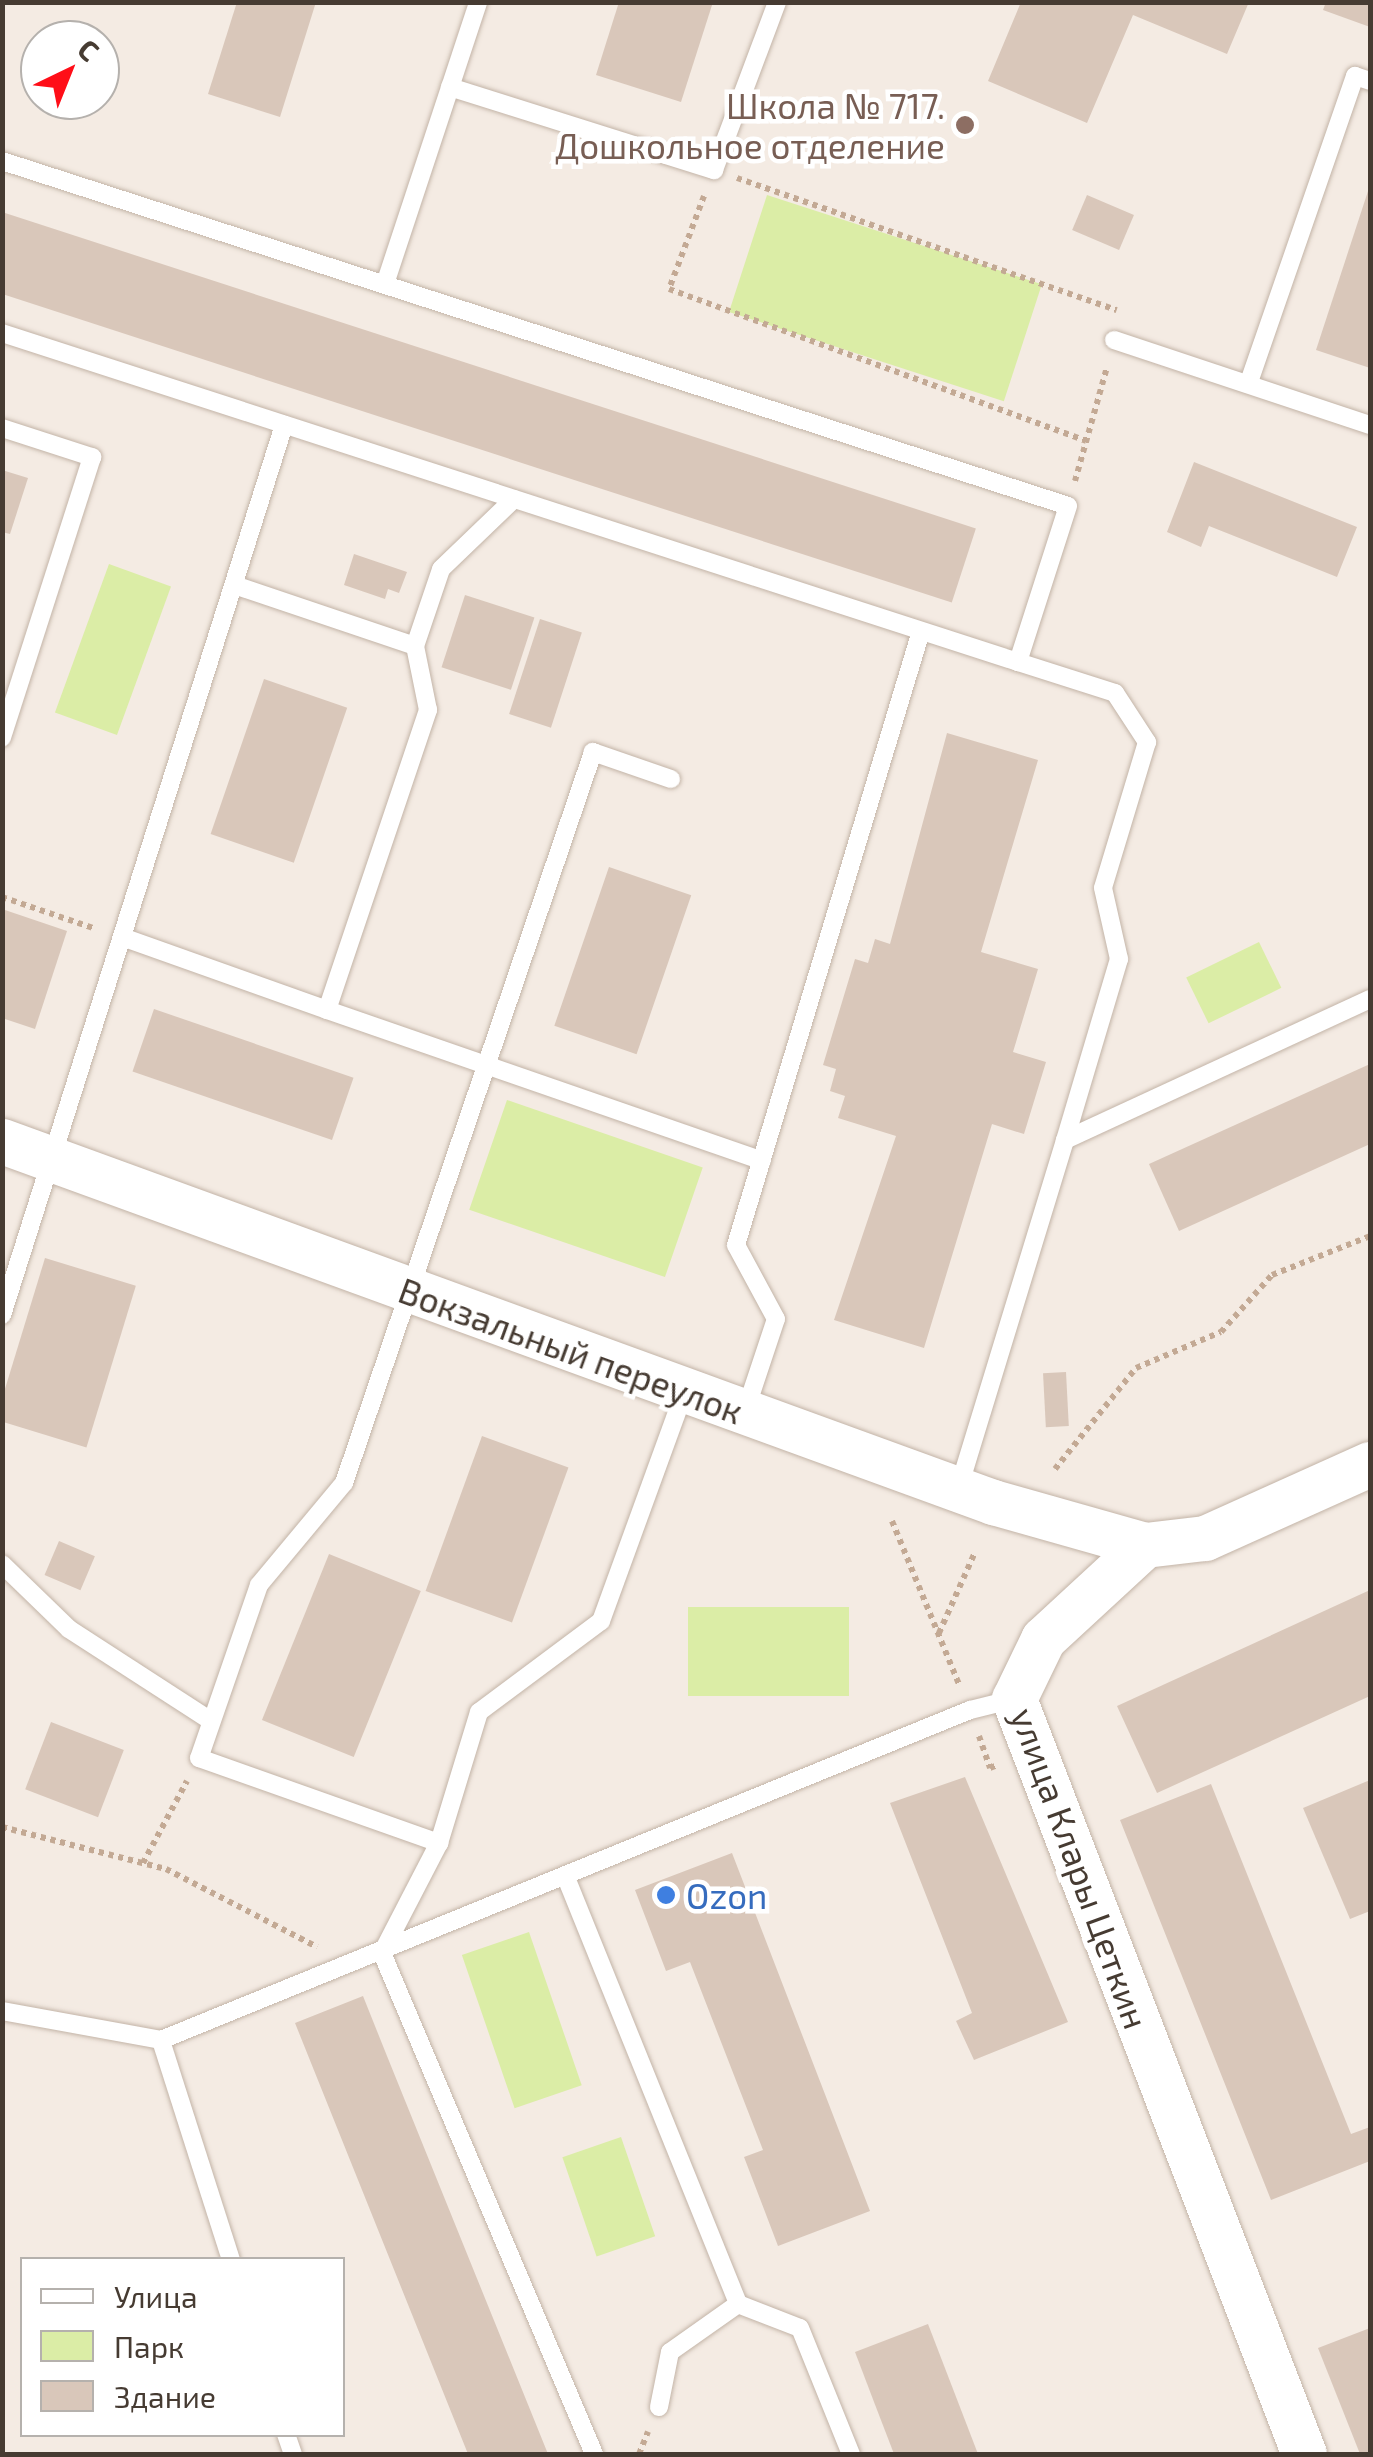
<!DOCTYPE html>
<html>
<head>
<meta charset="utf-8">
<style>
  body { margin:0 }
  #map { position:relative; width:1373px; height:2457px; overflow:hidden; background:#f4ebe3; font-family:"Exo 2",sans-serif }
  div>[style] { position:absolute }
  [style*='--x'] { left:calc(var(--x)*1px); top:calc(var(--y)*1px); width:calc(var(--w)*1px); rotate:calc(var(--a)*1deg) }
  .green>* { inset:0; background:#dbeda6; transform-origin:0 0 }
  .building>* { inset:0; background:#d9c7ba; transform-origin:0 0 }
  .path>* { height:6px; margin-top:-3px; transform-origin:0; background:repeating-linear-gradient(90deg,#c3a994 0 5px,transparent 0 10px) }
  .roads { filter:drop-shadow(0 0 2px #c3b4a7) drop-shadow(0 0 2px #c3b4a7) }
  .service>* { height:18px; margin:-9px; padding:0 9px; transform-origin:9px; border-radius:9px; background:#fff }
  .tertiary>* { height:45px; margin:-22.5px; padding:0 22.5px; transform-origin:22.5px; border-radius:22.5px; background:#fff }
  .dots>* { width:28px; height:28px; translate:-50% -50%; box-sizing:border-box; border:5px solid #fff; border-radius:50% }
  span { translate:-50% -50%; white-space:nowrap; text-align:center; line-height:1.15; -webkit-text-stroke:9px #fff; paint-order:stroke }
  .education-label { font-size:35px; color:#785e54 }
  .right { translate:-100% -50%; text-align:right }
  .street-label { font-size:35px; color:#463b32 }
  .shop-label { font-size:35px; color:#366cbe }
  .left { translate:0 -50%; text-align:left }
  .frame { position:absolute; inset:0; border:5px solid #463b32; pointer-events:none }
  .legend { position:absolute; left:20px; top:2257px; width:325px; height:180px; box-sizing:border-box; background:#fff; border:2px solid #b5b1ad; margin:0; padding:12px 18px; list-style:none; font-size:30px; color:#463b32 }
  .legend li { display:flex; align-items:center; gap:20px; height:50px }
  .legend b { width:50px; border:2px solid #b5b1ad }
  .north { position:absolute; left:20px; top:20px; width:100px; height:100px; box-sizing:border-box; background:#fff; border:2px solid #b5b1ad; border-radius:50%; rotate:43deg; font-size:28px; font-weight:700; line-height:40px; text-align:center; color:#463b32 }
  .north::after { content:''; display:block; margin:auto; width:35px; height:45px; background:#ff0e18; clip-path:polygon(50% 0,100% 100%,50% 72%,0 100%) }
</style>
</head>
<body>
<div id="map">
  <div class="green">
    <div style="left:767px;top:195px;width:289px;height:123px;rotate:18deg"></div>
    <div style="left:109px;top:564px;width:66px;height:158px;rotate:20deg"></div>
    <div style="left:1259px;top:942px;width:51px;height:81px;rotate:64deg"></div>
    <div style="left:507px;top:1100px;width:207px;height:116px;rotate:19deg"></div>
    <div style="left:849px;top:1607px;width:89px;height:161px;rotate:90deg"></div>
    <div style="left:529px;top:1932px;width:162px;height:71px;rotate:71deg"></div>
    <div style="left:621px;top:2137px;width:105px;height:62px;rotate:71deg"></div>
  </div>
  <div class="building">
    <div style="clip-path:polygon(237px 2px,316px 2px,280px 117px,208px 94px)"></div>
    <div style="clip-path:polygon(619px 2px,713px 2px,681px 102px,596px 75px)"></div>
    <div style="clip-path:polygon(1021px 2px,1249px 2px,1227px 54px,1133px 15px,1087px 123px,988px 81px)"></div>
    <div style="clip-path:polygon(1326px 2px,1370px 2px,1370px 27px,1323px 10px)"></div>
    <div style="clip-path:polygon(1370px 185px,1370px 368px,1316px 350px)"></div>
    <div style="left:1087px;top:195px;width:51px;height:38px;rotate:23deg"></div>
    <div style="left:2px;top:212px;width:1024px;height:78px;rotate:18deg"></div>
    <div style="clip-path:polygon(1194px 462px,1357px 527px,1337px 577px,1209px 526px,1201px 547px,1167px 532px)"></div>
    <div style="clip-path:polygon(2px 470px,28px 478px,10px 534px,2px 532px)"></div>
    <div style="clip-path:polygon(354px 554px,407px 572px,399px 593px,388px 589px,385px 599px,344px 585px)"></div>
    <div style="left:465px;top:595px;width:73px;height:76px;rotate:18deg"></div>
    <div style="left:540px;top:619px;width:44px;height:100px;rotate:18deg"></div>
    <div style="left:264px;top:679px;width:88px;height:164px;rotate:19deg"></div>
    <div style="clip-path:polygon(947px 733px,1038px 760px,981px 952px,1038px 969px,1013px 1052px,1046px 1062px,1024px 1134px,992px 1124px,924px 1348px,834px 1320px,896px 1136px,838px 1118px,845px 1096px,830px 1091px,836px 1069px,823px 1065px,855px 959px,868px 963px,875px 939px,890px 944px)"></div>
    <div style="left:609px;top:867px;width:87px;height:168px;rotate:19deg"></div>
    <div style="clip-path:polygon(2px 909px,67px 931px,35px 1029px,2px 1018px)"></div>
    <div style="left:154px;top:1009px;width:211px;height:66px;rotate:19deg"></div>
    <div style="clip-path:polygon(1370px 1064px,1370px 1144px,1179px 1231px,1149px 1164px)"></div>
    <div style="left:45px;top:1258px;width:95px;height:169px;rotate:17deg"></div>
    <div style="left:1066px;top:1372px;width:54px;height:23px;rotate:87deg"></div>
    <div style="left:482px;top:1436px;width:92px;height:165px;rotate:20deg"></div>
    <div style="left:59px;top:1541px;width:39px;height:37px;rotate:23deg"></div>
    <div style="left:329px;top:1554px;width:99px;height:179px;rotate:22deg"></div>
    <div style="clip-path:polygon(1370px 1590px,1370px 1696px,1157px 1793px,1117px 1706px)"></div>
    <div style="left:51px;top:1722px;width:78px;height:72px;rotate:21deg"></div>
    <div style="clip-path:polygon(965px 1777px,1068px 2022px,974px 2060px,956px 2021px,972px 2013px,890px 1803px)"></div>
    <div style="clip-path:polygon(1370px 1780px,1370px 1911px,1350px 1919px,1303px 1808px)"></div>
    <div style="clip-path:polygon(1211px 1784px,1351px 2134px,1370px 2127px,1370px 2161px,1271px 2200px,1120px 1820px)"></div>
    <div style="clip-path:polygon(732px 1853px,870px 2211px,778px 2246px,744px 2157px,763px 2150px,690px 1962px,666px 1971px,635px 1890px)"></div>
    <div style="clip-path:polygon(363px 1996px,387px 2056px,548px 2454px,468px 2454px,295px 2023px)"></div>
    <div style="clip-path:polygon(928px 2324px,978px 2454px,894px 2454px,874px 2402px,855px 2352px)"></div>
    <div style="clip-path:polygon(1370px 2328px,1370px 2454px,1360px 2454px,1318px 2348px)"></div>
  </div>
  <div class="path">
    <div style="--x:737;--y:178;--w:402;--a:19.2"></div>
    <div style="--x:704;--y:196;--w:99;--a:110.6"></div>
    <div style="--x:669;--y:289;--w:444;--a:20"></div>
    <div style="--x:1075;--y:481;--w:118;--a:-74.3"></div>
    <div style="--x:2;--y:897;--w:99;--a:18.8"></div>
    <div style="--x:1055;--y:1469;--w:129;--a:-51.3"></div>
    <div style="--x:1136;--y:1368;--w:92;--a:-23"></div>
    <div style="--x:1221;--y:1332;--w:76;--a:-48.2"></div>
    <div style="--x:1272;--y:1275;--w:105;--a:-21.7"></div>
    <div style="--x:892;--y:1521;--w:179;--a:67.7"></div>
    <div style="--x:939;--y:1633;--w:89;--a:-66"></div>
    <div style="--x:979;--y:1736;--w:34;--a:71"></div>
    <div style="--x:990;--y:1768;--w:9;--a:-21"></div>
    <div style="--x:2;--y:1827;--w:169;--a:14.4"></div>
    <div style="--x:166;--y:1869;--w:170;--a:27.3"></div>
    <div style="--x:143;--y:1863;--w:93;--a:-61.8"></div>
    <div style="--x:639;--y:2454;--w:24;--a:-68"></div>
  </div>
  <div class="roads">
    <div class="service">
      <div style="--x:450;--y:87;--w:277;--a:17.5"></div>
      <div style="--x:714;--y:170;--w:179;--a:-69.4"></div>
      <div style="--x:2;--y:161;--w:1120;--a:17.93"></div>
      <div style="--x:1068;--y:506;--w:164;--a:107.8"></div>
      <div style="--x:1018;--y:662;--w:1068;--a:-162.06"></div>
      <div style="--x:385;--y:284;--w:297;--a:-71.7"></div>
      <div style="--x:1114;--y:340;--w:270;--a:18.4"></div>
      <div style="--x:1249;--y:382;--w:324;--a:-70.9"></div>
      <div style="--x:1355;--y:76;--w:16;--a:18"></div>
      <div style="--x:2;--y:428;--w:95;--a:17.9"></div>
      <div style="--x:92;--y:457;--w:295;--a:107.8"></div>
      <div style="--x:234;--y:585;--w:191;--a:18.6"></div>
      <div style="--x:1018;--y:662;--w:102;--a:17.7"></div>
      <div style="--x:1115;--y:693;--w:59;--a:56.9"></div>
      <div style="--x:1147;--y:742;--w:152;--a:106.8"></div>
      <div style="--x:1103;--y:888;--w:73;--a:77.3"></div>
      <div style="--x:1119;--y:959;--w:189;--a:106.6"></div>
      <div style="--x:671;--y:779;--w:83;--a:-160.9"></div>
      <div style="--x:593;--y:752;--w:772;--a:108.81"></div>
      <div style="--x:344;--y:1483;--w:133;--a:129.8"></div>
      <div style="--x:259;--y:1585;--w:183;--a:109.1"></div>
      <div style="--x:199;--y:1758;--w:255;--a:19.5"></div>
      <div style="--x:439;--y:1843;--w:137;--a:-73"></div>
      <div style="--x:479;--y:1712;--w:152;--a:-36.7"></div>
      <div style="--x:601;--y:1621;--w:246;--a:-70"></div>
      <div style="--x:125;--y:938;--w:214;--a:19.6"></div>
      <div style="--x:327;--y:1010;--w:317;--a:-71.4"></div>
      <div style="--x:428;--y:710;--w:65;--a:-101.5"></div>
      <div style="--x:415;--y:646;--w:81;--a:-71.3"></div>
      <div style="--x:441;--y:569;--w:101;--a:-43.8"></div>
      <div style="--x:327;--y:1010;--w:460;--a:19.1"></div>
      <div style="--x:2;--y:1315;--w:934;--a:-72.42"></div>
      <div style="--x:745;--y:1412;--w:98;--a:-71.6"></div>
      <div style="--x:776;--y:1319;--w:84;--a:-118.4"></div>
      <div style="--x:736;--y:1245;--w:641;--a:-73.23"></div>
      <div style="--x:959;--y:1487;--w:363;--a:-73"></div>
      <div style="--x:1065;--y:1140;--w:336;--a:-24.8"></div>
      <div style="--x:2;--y:1564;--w:93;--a:44.1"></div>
      <div style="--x:69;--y:1629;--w:169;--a:32.9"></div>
      <div style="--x:439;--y:1843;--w:124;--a:117.4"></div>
      <div style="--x:382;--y:1953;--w:544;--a:67.06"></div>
      <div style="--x:567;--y:1880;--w:457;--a:68"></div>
      <div style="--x:738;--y:2304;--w:66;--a:21.2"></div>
      <div style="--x:800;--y:2328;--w:136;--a:68"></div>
      <div style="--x:2;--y:2011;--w:162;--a:10.3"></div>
      <div style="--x:231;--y:2260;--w:231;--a:-107.7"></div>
      <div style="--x:161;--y:2040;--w:874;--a:-22.19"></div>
      <div style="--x:970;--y:1710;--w:45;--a:-14"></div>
      <div style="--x:659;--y:2407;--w:56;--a:-78.7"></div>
      <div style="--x:670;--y:2352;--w:83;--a:-35.2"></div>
      <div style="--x:286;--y:2434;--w:21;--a:71"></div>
    </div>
    <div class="tertiary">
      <div style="--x:2;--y:1141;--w:1055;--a:20.02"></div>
      <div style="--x:993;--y:1502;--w:158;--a:15.8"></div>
      <div style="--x:1304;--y:2454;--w:809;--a:-111.01"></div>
      <div style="--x:1014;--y:1699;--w:67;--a:-64.2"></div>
      <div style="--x:1043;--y:1639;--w:139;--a:-42.7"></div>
      <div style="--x:1145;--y:1545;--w:60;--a:-6.7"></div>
      <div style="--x:1205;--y:1538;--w:181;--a:-24.2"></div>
    </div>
  </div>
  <div class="dots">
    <div style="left:965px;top:125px;background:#8d6e63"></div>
    <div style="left:666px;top:1895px;background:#3f7fe0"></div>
  </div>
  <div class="education-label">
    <span class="right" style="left:945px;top:125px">Школа № 717.<br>Дошкольное отделение</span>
  </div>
  <div class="street-label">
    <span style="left:571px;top:1350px;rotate:20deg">Вокзальный переулок</span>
    <span style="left:1081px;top:1868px;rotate:70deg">улица Клары Цеткин</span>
  </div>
  <div class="shop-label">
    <span class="left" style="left:686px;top:1895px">Ozon</span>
  </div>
  <div class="frame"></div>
  <ul class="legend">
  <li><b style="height:12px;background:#fff"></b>Улица</li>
  <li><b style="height:28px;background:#dbeda6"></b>Парк</li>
  <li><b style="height:28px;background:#d9c7ba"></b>Здание</li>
  </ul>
  <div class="north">С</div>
</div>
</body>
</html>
